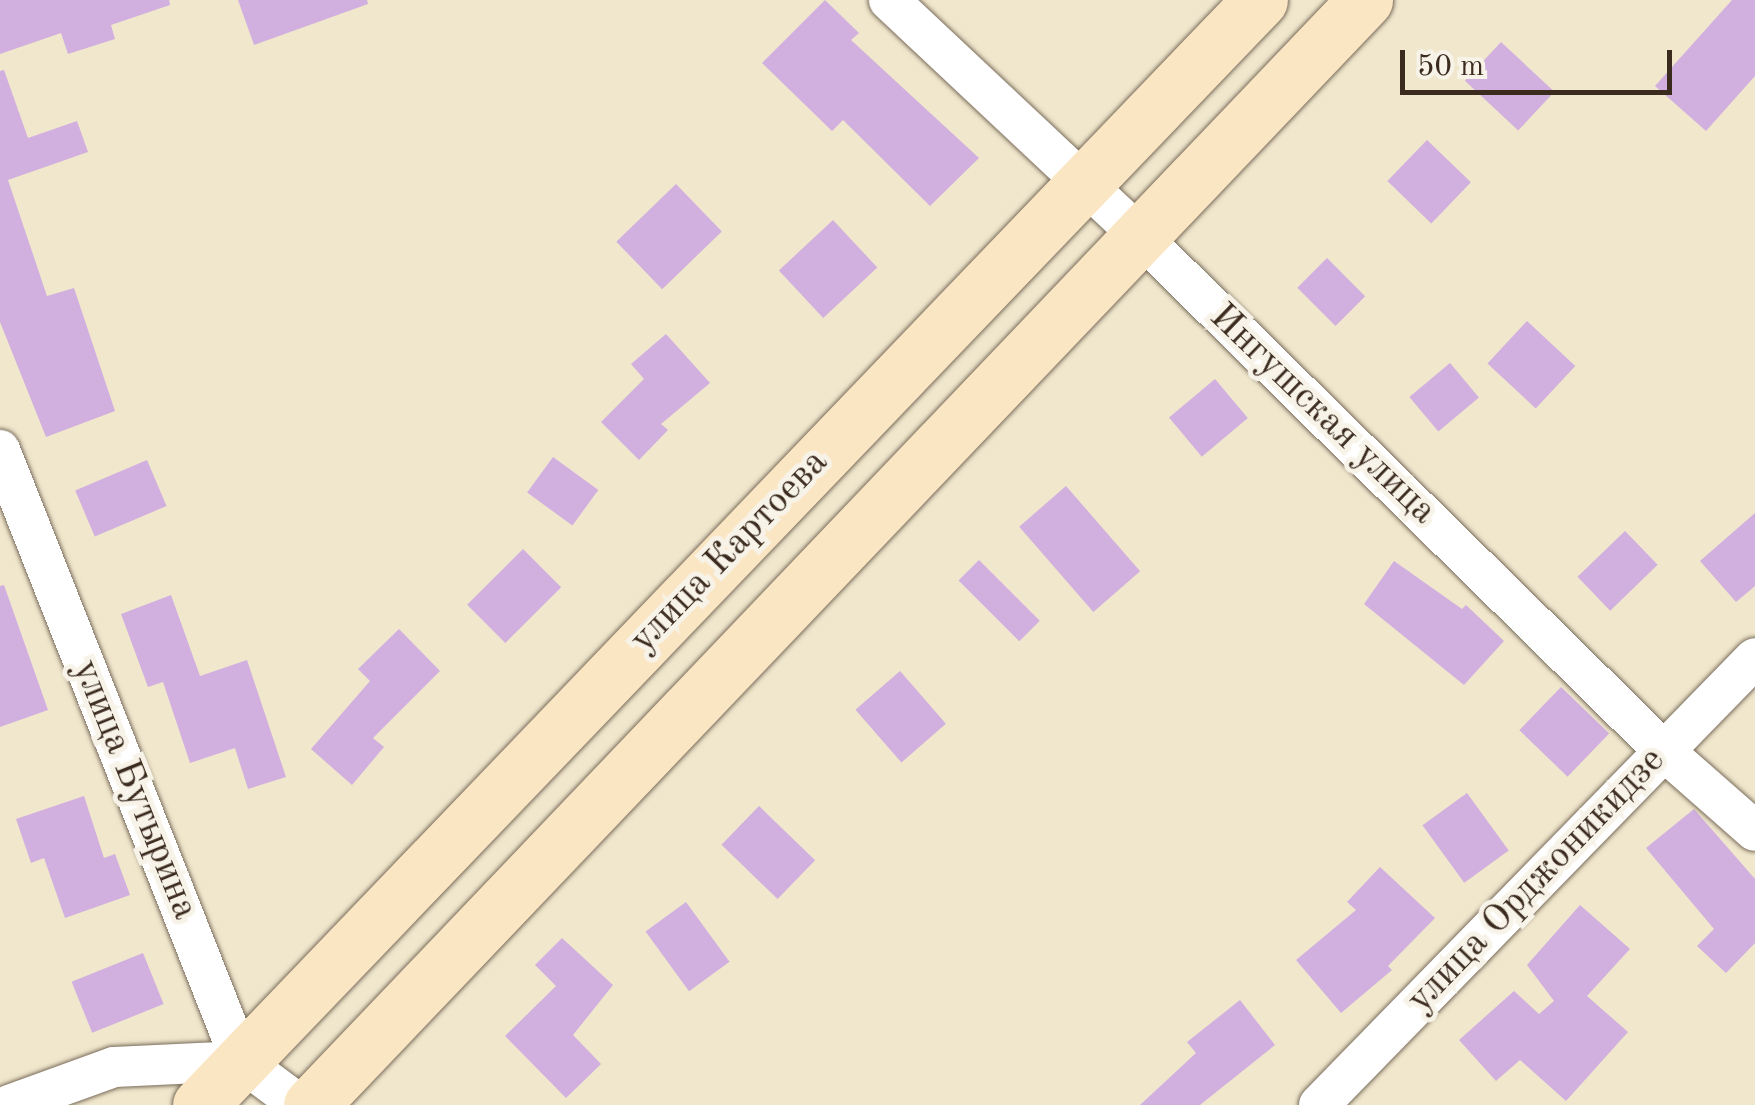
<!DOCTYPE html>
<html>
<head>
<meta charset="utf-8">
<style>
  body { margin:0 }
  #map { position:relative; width:1755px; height:1105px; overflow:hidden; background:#f0e7cd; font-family:"Old Standard TT",serif }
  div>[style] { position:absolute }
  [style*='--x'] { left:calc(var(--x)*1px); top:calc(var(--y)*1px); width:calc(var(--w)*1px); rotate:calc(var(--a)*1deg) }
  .building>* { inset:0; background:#d1b0df; transform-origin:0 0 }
  .roads { filter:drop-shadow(0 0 2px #7a6c5b) drop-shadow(0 0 2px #7a6c5b) }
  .minor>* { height:40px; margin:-20px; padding:0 20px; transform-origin:20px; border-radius:20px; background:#fff }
  .secondary>* { height:55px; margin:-27.5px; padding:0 27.5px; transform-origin:27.5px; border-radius:27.5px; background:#fbe6c4 }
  span { translate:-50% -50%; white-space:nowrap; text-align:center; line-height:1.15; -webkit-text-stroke:10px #f7f3e8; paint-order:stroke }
  .street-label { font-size:38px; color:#3b2a1e }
  .scale { position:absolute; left:1400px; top:50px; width:272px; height:45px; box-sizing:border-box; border:5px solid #3b2a1e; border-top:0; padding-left:12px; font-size:30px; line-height:35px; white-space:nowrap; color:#3b2a1e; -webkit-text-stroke:8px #f7f3e8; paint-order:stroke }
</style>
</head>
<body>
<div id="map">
  <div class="building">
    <div style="clip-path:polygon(0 0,169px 0,170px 5px,111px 25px,115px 39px,68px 54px,61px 33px,0 54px)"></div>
    <div style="clip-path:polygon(238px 0,367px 0,368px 4px,254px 45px)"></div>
    <div style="clip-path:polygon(825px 0,859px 33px,851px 40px,979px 158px,930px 206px,843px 120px,832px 131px,762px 63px)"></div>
    <div style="clip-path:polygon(1732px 0,1755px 0,1755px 76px,1706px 131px,1655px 86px)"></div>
    <div style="left:1501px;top:42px;width:73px;height:53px;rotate:43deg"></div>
    <div style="clip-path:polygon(4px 70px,28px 138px,77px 121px,88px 152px,8px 180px,47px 296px,74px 288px,115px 411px,46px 437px,0 322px,0 71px)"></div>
    <div style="left:1427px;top:140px;width:61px;height:57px;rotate:44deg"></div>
    <div style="left:676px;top:184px;width:66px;height:83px;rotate:46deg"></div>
    <div style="left:833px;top:220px;width:65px;height:74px;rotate:47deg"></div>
    <div style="left:1327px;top:258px;width:54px;height:42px;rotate:45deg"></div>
    <div style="left:1527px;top:321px;width:66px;height:58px;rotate:43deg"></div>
    <div style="clip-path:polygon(666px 334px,710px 383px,661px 424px,668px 430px,639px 460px,601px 422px,644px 379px,631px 364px)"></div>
    <div style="left:1450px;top:363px;width:45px;height:53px;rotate:50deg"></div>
    <div style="left:1215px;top:379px;width:51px;height:60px;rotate:50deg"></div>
    <div style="left:553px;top:457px;width:56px;height:44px;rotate:36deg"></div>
    <div style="left:147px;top:460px;width:50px;height:78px;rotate:67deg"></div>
    <div style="left:1066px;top:486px;width:113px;height:62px;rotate:49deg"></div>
    <div style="clip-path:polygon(1755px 513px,1755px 586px,1736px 602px,1700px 561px)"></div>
    <div style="left:1625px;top:531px;width:47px;height:66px;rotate:46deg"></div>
    <div style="left:523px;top:549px;width:54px;height:79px;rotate:45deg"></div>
    <div style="left:979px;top:560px;width:86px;height:29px;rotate:45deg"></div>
    <div style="clip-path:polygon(1394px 561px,1462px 609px,1466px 605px,1504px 641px,1464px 685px,1364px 604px)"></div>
    <div style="clip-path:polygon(4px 585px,48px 710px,0 727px,0 586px)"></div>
    <div style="clip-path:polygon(171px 595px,200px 676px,247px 660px,286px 777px,248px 789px,235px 748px,190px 763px,163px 682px,148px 687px,121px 614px)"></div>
    <div style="clip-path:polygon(399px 629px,440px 671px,373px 738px,384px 747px,352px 785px,311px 749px,370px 681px,358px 669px)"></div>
    <div style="left:900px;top:671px;width:70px;height:59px;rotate:49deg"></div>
    <div style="left:1561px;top:687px;width:67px;height:60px;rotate:44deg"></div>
    <div style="left:1467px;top:793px;width:71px;height:55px;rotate:54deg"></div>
    <div style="clip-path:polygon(84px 796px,104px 858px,115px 854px,130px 895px,65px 918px,44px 858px,31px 863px,16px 819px)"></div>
    <div style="left:759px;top:806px;width:78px;height:54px;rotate:44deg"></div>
    <div style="clip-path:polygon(1694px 809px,1755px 879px,1755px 943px,1726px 973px,1697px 946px,1714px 929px,1646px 848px)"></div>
    <div style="clip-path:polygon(1380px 867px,1435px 918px,1388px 966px,1392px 970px,1341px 1013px,1296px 960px,1356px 910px,1347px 902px)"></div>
    <div style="left:686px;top:902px;width:74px;height:50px;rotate:54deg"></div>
    <div style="clip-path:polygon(1580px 905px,1630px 949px,1587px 996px,1628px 1032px,1566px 1101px,1520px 1060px,1496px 1081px,1459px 1040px,1514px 991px,1539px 1014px,1554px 1001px,1527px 965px)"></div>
    <div style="clip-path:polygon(562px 938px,613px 985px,573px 1035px,601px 1064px,566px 1098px,505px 1036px,556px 986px,535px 965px)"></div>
    <div style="left:143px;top:953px;width:55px;height:77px;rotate:68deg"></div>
    <div style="clip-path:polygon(1240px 1000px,1275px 1045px,1200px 1105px,1140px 1105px,1196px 1053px,1187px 1042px)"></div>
  </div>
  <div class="roads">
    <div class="minor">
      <div style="--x:889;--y:0;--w:342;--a:43.2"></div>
      <div style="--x:1138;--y:234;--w:738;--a:44.51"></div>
      <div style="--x:1664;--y:751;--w:121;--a:41.3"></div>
      <div style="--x:0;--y:450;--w:657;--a:68.47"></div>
      <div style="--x:241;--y:1061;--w:74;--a:36.7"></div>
      <div style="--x:9;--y:1105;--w:112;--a:-19.9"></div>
      <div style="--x:114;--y:1067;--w:127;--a:-2.7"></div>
      <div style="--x:1319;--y:1105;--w:624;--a:-45.71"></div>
    </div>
    <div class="secondary">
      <div style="--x:200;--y:1105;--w:1531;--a:-46.19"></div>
      <div style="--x:311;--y:1105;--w:1527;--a:-46.35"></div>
    </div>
  </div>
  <div class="street-label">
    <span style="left:1322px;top:415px;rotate:44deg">Ингушская улица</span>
    <span style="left:730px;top:552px;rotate:-46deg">улица Картоева</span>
    <span style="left:134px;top:790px;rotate:68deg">улица Бутырина</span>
    <span style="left:1537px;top:881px;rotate:-46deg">улица Орджоникидзе</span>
  </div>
  <div class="scale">50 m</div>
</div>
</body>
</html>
